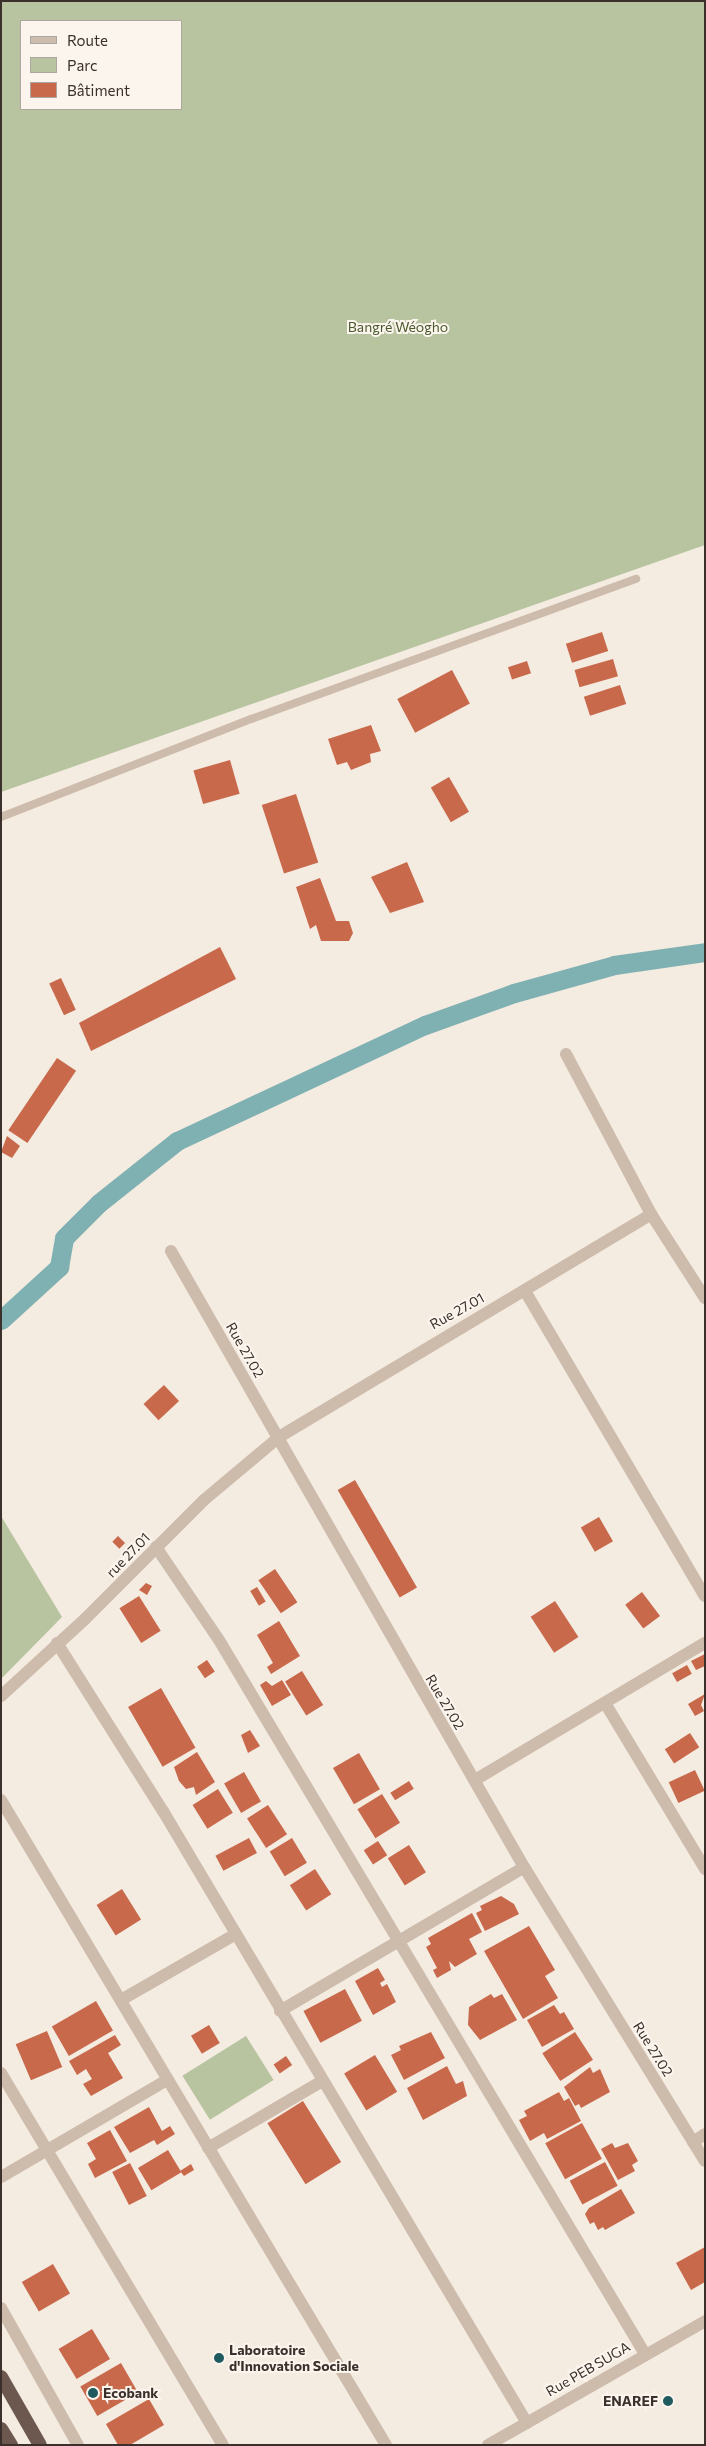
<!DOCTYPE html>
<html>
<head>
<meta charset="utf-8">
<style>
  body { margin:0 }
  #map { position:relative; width:706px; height:2446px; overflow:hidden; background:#f4ebe1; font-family:Commissioner,sans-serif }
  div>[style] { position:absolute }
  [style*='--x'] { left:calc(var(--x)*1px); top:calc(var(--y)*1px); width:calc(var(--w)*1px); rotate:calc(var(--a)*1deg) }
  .green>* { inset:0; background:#b8c4a0; transform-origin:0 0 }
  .canal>* { height:19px; margin:-9.5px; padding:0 9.5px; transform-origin:9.5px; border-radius:9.5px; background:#7fb0b2 }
  .building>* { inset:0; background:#c8694b; transform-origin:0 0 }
  .service>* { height:8px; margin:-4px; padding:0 4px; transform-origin:4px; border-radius:4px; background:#cdbbac }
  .minor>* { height:12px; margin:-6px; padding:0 6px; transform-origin:6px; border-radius:6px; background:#cdbbac }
  .trunk>* { height:14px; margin:-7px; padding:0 7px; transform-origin:7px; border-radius:7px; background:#6c584f }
  .dots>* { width:14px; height:14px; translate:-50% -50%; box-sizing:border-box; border:2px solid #fbf5ee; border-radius:50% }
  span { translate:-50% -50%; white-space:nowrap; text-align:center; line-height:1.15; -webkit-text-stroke:4px #fbf5ee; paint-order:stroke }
  .park-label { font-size:14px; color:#4a5a2e }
  .street-label { font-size:14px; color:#3b302b }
  .poi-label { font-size:14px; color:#3b302b; font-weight:700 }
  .left { translate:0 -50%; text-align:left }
  .right { translate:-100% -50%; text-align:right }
  .frame { position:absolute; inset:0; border:2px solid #3b302b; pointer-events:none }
  .legend { position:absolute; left:20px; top:20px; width:162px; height:90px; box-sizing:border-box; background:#fbf5ee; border:1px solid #aea6a0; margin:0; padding:6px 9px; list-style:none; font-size:15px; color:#3b302b }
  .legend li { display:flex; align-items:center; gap:10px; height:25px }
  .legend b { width:25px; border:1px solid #aea6a0 }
</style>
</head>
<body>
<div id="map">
  <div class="green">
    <div style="clip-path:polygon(evenodd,1px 1px,705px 1px,705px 545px,1px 792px,1px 1px,21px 21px,181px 21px,181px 109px,21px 109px,21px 21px)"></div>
    <div style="clip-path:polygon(1px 1516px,62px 1617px,1px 1679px)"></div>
    <div style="left:246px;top:2036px;width:52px;height:75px;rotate:58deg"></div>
  </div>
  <div class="canal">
    <div style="--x:1;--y:1320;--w:79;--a:-42.4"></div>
    <div style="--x:59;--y:1267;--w:29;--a:-80"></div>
    <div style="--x:64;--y:1238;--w:49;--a:-45"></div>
    <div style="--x:99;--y:1203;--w:100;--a:-38.5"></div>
    <div style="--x:177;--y:1141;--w:274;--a:-25.1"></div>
    <div style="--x:425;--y:1025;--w:95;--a:-19.8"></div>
    <div style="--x:514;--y:993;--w:104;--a:-15.6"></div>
    <div style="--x:614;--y:965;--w:92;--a:-8.1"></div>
  </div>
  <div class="building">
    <div style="left:602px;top:632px;width:20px;height:38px;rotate:72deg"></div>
    <div style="left:613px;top:659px;width:18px;height:40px;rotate:74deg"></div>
    <div style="left:527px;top:661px;width:13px;height:20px;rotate:72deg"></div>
    <div style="left:452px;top:670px;width:38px;height:62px;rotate:62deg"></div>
    <div style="left:620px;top:685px;width:20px;height:38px;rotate:72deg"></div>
    <div style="clip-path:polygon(371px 725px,381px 751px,370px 754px,371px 762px,351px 770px,347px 762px,337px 765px,328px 739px)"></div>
    <div style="left:230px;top:760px;width:35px;height:38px;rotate:74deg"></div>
    <div style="left:449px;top:777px;width:40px;height:21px;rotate:60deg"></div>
    <div style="left:296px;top:794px;width:72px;height:36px;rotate:72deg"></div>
    <div style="clip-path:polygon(407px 862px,424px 902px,390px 913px,371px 877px)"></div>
    <div style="clip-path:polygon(320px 878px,336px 921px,349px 921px,353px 933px,349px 941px,321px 941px,316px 925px,310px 929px,296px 887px)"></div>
    <div style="clip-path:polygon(220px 947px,236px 979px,91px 1051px,79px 1023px)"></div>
    <div style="left:61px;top:978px;width:35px;height:13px;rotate:65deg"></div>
    <div style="left:57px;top:1058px;width:23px;height:87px;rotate:34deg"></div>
    <div style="clip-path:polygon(7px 1136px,20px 1146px,12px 1158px,1px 1152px)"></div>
    <div style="left:164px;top:1385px;width:22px;height:28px;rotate:47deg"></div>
    <div style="left:355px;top:1480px;width:124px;height:20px;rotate:60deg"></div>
    <div style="left:599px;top:1517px;width:28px;height:21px;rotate:60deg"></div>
    <div style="left:118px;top:1536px;width:10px;height:8px;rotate:45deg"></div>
    <div style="left:275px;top:1569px;width:40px;height:20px;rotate:56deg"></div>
    <div style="clip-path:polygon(146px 1583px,152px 1586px,147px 1595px,139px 1590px)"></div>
    <div style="left:257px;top:1587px;width:17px;height:8px;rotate:59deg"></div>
    <div style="left:642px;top:1592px;width:30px;height:21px;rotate:53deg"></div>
    <div style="left:139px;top:1596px;width:41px;height:23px;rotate:58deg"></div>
    <div style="left:555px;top:1601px;width:43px;height:29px;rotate:57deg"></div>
    <div style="clip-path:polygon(279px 1621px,300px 1656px,271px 1674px,267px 1667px,273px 1663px,257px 1635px)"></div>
    <div style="clip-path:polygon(705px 1654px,705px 1666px,696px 1670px,691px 1661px)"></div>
    <div style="left:207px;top:1660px;width:14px;height:12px;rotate:56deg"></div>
    <div style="left:687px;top:1665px;width:10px;height:17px;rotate:61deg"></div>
    <div style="left:302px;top:1671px;width:40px;height:20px;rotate:58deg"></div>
    <div style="clip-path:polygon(282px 1680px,291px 1695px,272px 1706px,260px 1685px,266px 1681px,272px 1686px)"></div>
    <div style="left:161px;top:1688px;width:69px;height:38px;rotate:60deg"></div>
    <div style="clip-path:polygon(705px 1694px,701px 1705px,704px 1711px,695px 1716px,688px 1704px)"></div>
    <div style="clip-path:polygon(250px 1730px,260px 1746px,248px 1753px,241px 1735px)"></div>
    <div style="left:690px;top:1733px;width:17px;height:30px;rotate:57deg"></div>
    <div style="clip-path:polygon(197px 1752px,215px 1782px,196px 1795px,194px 1787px,186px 1789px,179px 1781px,174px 1767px)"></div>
    <div style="left:359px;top:1753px;width:42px;height:30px;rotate:60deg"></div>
    <div style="left:695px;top:1770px;width:23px;height:29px;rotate:65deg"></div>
    <div style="left:244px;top:1772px;width:34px;height:23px;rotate:60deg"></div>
    <div style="left:409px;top:1781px;width:9px;height:22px;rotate:58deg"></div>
    <div style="left:218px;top:1789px;width:28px;height:30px;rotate:58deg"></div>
    <div style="left:382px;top:1794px;width:34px;height:29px;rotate:58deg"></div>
    <div style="left:268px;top:1805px;width:35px;height:25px;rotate:57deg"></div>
    <div style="left:249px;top:1838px;width:17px;height:38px;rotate:62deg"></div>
    <div style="left:292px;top:1838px;width:29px;height:26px;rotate:59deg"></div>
    <div style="left:378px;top:1841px;width:17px;height:17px;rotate:57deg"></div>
    <div style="left:409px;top:1845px;width:32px;height:25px;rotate:58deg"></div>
    <div style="left:315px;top:1869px;width:30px;height:30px;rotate:57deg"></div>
    <div style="left:122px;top:1889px;width:36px;height:30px;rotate:58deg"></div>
    <div style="clip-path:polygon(501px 1896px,514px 1904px,519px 1914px,485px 1931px,476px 1913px,482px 1910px,480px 1906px)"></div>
    <div style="clip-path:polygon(472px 1913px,482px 1932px,469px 1939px,477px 1954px,455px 1967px,449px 1961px,451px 1970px,437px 1978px,433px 1970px,437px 1968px,426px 1947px,431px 1944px,428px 1938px)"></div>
    <div style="clip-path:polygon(529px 1926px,555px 1970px,545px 1976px,558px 1998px,523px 2019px,484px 1951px)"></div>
    <div style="clip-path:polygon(378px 1968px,385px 1980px,380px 1983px,382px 1987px,387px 1984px,396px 2002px,373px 2015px,355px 1981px)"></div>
    <div style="left:345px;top:1989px;width:36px;height:47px;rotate:62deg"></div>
    <div style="clip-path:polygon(491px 1994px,494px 1998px,502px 1994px,517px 2020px,480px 2040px,468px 2025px,469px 2007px)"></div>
    <div style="left:96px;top:2001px;width:34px;height:51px;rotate:60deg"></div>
    <div style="clip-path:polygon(554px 2005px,560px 2014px,564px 2012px,574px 2029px,542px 2047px,527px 2020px)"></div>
    <div style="left:209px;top:2025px;width:21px;height:21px;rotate:59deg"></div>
    <div style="left:47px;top:2031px;width:39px;height:34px;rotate:67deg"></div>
    <div style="clip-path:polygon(431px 2032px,445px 2058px,404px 2080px,391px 2055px,401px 2050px,399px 2046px)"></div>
    <div style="left:575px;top:2032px;width:33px;height:39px;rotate:57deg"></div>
    <div style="clip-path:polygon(115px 2035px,121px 2045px,108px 2053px,123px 2078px,91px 2096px,83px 2084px,92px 2079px,86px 2069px,77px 2075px,69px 2061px)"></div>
    <div style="left:375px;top:2055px;width:43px;height:36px;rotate:59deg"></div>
    <div style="left:286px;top:2056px;width:11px;height:15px;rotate:56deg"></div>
    <div style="clip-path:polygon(447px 2066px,456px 2084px,463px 2081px,467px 2096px,423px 2120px,407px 2088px)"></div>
    <div style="clip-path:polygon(590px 2067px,593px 2073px,600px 2069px,610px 2092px,581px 2108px,579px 2104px,575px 2106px,564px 2087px)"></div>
    <div style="clip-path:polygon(559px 2092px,564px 2101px,569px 2098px,581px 2121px,547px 2139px,544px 2133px,530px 2141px,519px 2120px,527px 2116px,524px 2111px)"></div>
    <div style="left:303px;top:2101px;width:72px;height:42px;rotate:58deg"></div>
    <div style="clip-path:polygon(149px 2107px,162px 2131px,170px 2126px,175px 2134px,157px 2145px,154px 2140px,130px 2153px,114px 2127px)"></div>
    <div style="left:582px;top:2123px;width:41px;height:42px;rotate:61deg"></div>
    <div style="clip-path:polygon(110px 2130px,127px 2161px,95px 2178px,88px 2164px,96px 2159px,87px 2143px)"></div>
    <div style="clip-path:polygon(612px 2143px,615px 2148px,628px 2143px,638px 2161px,632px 2165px,635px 2171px,618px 2180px,601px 2149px)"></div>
    <div style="left:168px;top:2150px;width:26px;height:35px;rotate:59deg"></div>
    <div style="left:605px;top:2162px;width:27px;height:40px;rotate:62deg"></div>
    <div style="left:130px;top:2163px;width:37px;height:20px;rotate:63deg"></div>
    <div style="clip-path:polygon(191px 2164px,194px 2170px,184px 2176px,180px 2171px)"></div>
    <div style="clip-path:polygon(621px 2189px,635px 2213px,605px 2230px,603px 2227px,598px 2230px,594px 2222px,590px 2224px,585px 2214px,589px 2208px)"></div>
    <div style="clip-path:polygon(705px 2247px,705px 2282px,691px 2290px,676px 2263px)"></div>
    <div style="left:53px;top:2264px;width:34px;height:36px;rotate:60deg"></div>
    <div style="left:92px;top:2329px;width:35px;height:39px;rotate:59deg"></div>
    <div style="left:121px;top:2363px;width:34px;height:47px;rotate:60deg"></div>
    <div style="clip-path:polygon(149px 2399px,164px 2425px,130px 2445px,118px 2445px,106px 2424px)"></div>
  </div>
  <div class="service">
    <div style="--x:1;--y:817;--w:269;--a:-21.4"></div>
    <div style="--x:251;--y:719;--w:410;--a:-20"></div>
  </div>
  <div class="minor">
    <div style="--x:566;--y:1054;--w:181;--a:62"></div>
    <div style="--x:651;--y:1214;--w:100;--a:57.3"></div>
    <div style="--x:171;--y:1251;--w:710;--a:60.19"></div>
    <div style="--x:524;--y:1867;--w:345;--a:58.4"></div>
    <div style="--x:525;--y:1291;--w:354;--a:59.5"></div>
    <div style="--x:156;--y:1547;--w:112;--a:55.9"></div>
    <div style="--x:219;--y:1640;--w:831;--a:59.18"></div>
    <div style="--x:57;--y:1643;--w:199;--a:57.8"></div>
    <div style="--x:163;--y:1811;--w:712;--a:59.26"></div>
    <div style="--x:1;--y:1696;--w:114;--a:-42.5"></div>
    <div style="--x:85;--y:1619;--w:168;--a:-45"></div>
    <div style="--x:204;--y:1500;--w:98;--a:-40"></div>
    <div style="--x:279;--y:1437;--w:434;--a:-30.9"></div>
    <div style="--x:605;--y:1703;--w:194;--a:58.9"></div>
    <div style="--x:475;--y:1780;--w:268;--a:-30.8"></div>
    <div style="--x:1;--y:1800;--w:751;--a:59.17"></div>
    <div style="--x:121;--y:2000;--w:130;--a:-29.9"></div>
    <div style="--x:280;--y:2011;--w:283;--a:-30.5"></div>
    <div style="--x:1;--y:2073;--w:433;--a:59.2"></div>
    <div style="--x:693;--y:2142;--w:14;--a:-34"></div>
    <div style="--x:208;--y:2148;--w:132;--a:-30.4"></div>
    <div style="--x:1;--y:2177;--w:192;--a:-30.3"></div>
    <div style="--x:1;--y:2308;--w:157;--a:60.7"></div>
    <div style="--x:488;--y:2445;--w:250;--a:-29.7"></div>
  </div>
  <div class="trunk">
    <div style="--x:1;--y:2377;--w:78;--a:60.2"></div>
    <div style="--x:1;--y:2429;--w:19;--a:58"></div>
  </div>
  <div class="dots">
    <div style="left:219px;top:2358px;background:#1f5a5e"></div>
    <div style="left:93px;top:2393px;background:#1f5a5e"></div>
    <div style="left:668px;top:2401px;background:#1f5a5e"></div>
  </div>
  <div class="park-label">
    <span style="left:398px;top:327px">Bangré Wéogho</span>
  </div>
  <div class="street-label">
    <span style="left:457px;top:1311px;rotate:-29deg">Rue 27.01</span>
    <span style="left:245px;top:1350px;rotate:60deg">Rue 27.02</span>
    <span style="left:128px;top:1555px;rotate:-46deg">rue 27.01</span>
    <span style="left:445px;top:1702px;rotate:59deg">Rue 27.02</span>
    <span style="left:653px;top:2049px;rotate:58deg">Rue 27.02</span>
    <span style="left:588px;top:2369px;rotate:-30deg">Rue PEB SUGA</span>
  </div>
  <div class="poi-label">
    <span class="left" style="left:229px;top:2358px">Laboratoire<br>d'Innovation Sociale</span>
    <span class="left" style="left:103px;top:2393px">Ecobank</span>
    <span class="right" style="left:658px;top:2401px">ENAREF</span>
  </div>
  <div class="frame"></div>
  <ul class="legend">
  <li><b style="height:6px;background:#cdbbac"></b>Route</li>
  <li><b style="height:14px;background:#b8c4a0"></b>Parc</li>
  <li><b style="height:14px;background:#c8694b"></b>Bâtiment</li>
  </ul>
</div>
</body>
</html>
